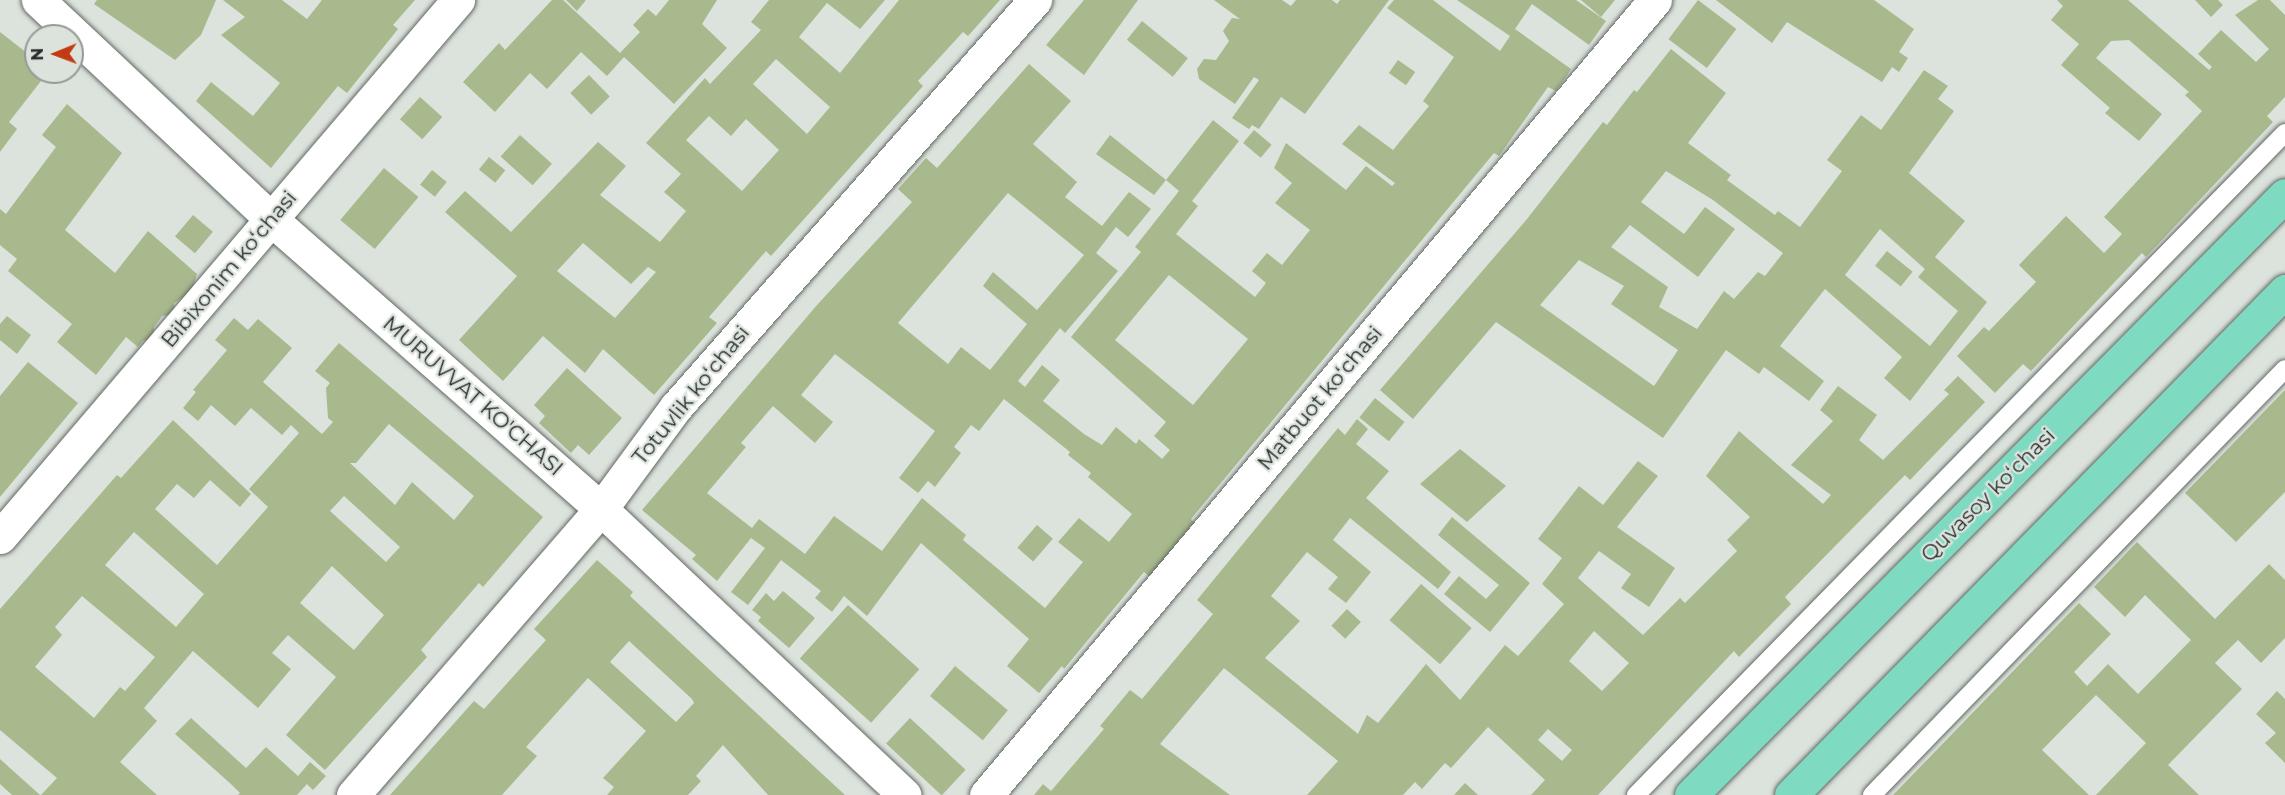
<!DOCTYPE html>
<html>
<head>
<meta charset="utf-8">
<style>
  body { margin:0 }
  #map { position:relative; width:2285px; height:795px; overflow:hidden; background:#dce3dd; font-family:Montserrat,sans-serif }
  div>[style] { position:absolute }
  [style*='--x'] { left:calc(var(--x)*1px); top:calc(var(--y)*1px); width:calc(var(--w)*1px); rotate:calc(var(--a)*1deg) }
  .building>* { inset:0; background:#a8b98d; transform-origin:0 0 }
  .roads { filter:drop-shadow(0 0 2px #626862) drop-shadow(0 0 2px #626862) }
  .lane>* { height:18px; margin:-9px; padding:0 9px; transform-origin:9px; border-radius:9px; background:#fff }
  .street>* { height:33px; margin:-16.5px; padding:0 16.5px; transform-origin:16.5px; border-radius:16.5px; background:#fff }
  .primary>* { height:33px; margin:-16.5px; padding:0 16.5px; transform-origin:16.5px; border-radius:16.5px; background:#7fdac2 }
  span { translate:-50% -50%; white-space:nowrap; text-align:center; line-height:1.15; -webkit-text-stroke:4.5px #dce3dd; paint-order:stroke }
  .street-label { font-size:21px; color:#2a2d2b }
  .north { position:absolute; left:24px; top:24px; width:60px; height:60px; box-sizing:border-box; background:#dce3dd; border:2px solid #959a96; border-radius:50%; rotate:269deg; font-size:16px; font-weight:700; line-height:24px; text-align:center; color:#2a2d2b }
  .north::after { content:''; display:block; margin:auto; width:21px; height:27px; background:#c43b13; clip-path:polygon(50% 0,100% 100%,50% 72%,0 100%) }
</style>
</head>
<body>
<div id="map">
  <div class="building">
    <div style="clip-path:polygon(97px 0,216px 0,201px 35px,175px 60px,94px 4px)"></div>
    <div style="clip-path:polygon(223px 0,282px 0,307px 19px,322px 0,415px 0,393px 25px,398px 29px,347px 93px,338px 86px,271px 168px,196px 101px,211px 82px,253px 116px,280px 83px,221px 35px,245px 17px)"></div>
    <div style="clip-path:polygon(552px 0,563px 0,620px 53px,640px 32px,633px 25px,648px 9px,656px 16px,669px 0,717px 0,702px 24px,727px 48px,674px 104px,624px 57px,607px 76px,581px 52px,547px 89px,530px 73px,495px 112px,463px 82px,499px 43px,505px 50px)"></div>
    <div style="clip-path:polygon(566px 0,586px 0,577px 11px)"></div>
    <div style="clip-path:polygon(evenodd,769px 0,885px 0,860px 29px,827px 3px,799px 37px,840px 73px,899px 0,1000px 0,968px 36px,963px 32px,918px 81px,923px 86px,771px 256px,766px 251px,709px 317px,717px 323px,654px 395px,603px 349px,585px 373px,543px 336px,503px 381px,459px 340px,517px 276px,445px 212px,465px 191px,511px 232px,598px 142px,626px 166px,600px 195px,660px 242px,686px 211px,664px 192px,681px 174px,646px 143px,705px 78px,710px 84px,761px 30px,751px 22px,769px 0,776px 59px,830px 107px,807px 134px,753px 84px,776px 59px,769px 0,709px 116px,731px 136px,746px 119px,779px 150px,742px 191px,686px 140px,709px 116px,769px 0,583px 243px,631px 284px,648px 267px,656px 272px,615px 318px,557px 271px,583px 243px)"></div>
    <div style="clip-path:polygon(1084px 0,1138px 0,1084px 75px,1046px 45px)"></div>
    <div style="clip-path:polygon(1214px 0,1282px 0,1291px 6px,1296px 0,1332px 0,1337px 4px,1340px 0,1389px 0,1305px 114px,1281px 97px,1259px 129px,1252px 125px,1249px 129px,1232px 118px,1259px 80px,1254px 77px,1235px 104px,1199px 79px,1197px 69px,1204px 59px,1216px 60px,1229px 41px,1223px 31px,1232px 18px,1240px 19px)"></div>
    <div style="clip-path:polygon(evenodd,1394px 0,1433px 0,1500px 51px,1510px 36px,1457px 0,1576px 0,1606px 21px,1589px 45px,1532px 4px,1515px 29px,1571px 69px,1566px 77px,1556px 91px,1548px 87px,1499px 156px,1494px 153px,1191px 519px,1195px 523px,1150px 577px,1144px 572px,1064px 669px,1062px 666px,1039px 693px,1007px 666px,1029px 639px,921px 543px,867px 616px,844px 596px,832px 612px,815px 598px,821px 591px,781px 560px,748px 605px,731px 592px,765px 548px,751px 538px,717px 581px,692px 559px,696px 555px,642px 510px,817px 305px,912px 202px,898px 189px,926px 158px,937px 168px,1029px 64px,1071px 101px,1033px 144px,1077px 182px,1065px 197px,1102px 226px,1129px 192px,1151px 209px,1128px 237px,1116px 227px,1096px 253px,1118px 271px,1065px 333px,1060px 328px,1018px 381px,1025px 387px,1042px 365px,1060px 380px,1043px 401px,1084px 434px,1102px 445px,1116px 427px,1136px 444px,1139px 439px,1162px 459px,1170px 450px,1154px 436px,1166px 422px,1071px 337px,1141px 252px,1135px 247px,1179px 191px,1166px 180px,1154px 195px,1096px 154px,1110px 135px,1166px 180px,1213px 120px,1239px 141px,1192px 201px,1198px 206px,1176px 234px,1255px 297px,1266px 283px,1252px 271px,1267px 253px,1282px 265px,1310px 230px,1275px 203px,1292px 183px,1274px 168px,1286px 143px,1346px 190px,1366px 166px,1392px 186px,1395px 183px,1342px 144px,1359px 125px,1393px 150px,1429px 106px,1423px 101px,1454px 57px,1387px 8px,1394px 0,1008px 193px,1084px 255px,1037px 310px,993px 272px,983px 286px,1027px 324px,990px 370px,961px 347px,948px 364px,898px 323px,1008px 193px,1394px 0,1169px 275px,1248px 339px,1193px 405px,1115px 340px,1169px 275px,1394px 0,835px 354px,935px 431px,899px 478px,918px 493px,928px 481px,935px 487px,961px 453px,954px 447px,971px 425px,979px 431px,1004px 399px,1070px 452px,1068px 455px,1091px 473px,1088px 477px,1132px 514px,1109px 542px,1079px 518px,1058px 542px,1083px 562px,1045px 608px,963px 540px,966px 535px,922px 498px,882px 551px,834px 516px,805px 554px,759px 519px,752px 528px,707px 493px,746px 447px,741px 443px,773px 406px,815px 443px,833px 422px,801px 395px,835px 354px)"></div>
    <div style="clip-path:polygon(1581px 0,1615px 0,1601px 17px)"></div>
    <div style="left:1698px;top:0;width:48px;height:49px;rotate:37deg"></div>
    <div style="clip-path:polygon(1716px 0,1874px 0,1914px 29px,1899px 52px,1908px 58px,1899px 72px,1892px 67px,1882px 82px,1787px 22px,1772px 43px)"></div>
    <div style="clip-path:polygon(2057px 0,2128px 0,2209px 70px,2212px 67px,2198px 54px,2221px 30px,2256px 62px,2269px 49px,2235px 15px,2258px 0,2270px 0,2285px 15px,2285px 97px,2267px 116px,2273px 122px,2146px 257px,2142px 253px,2031px 371px,2023px 364px,1995px 393px,1957px 356px,1984px 327px,1989px 331px,2036px 282px,2019px 265px,2066px 216px,2104px 253px,2122px 234px,2104px 217px,2202px 111px,2185px 95px,2189px 92px,2129px 40px,2111px 41px,2096px 58px,2162px 114px,2139px 141px,2105px 113px,2110px 108px,2061px 65px,2079px 44px,2051px 20px,2063px 6px)"></div>
    <div style="clip-path:polygon(2195px 0,2218px 0,2223px 5px,2211px 17px)"></div>
    <div style="left:1142px;top:21px;width:59px;height:24px;rotate:39deg"></div>
    <div style="clip-path:polygon(0 32px,36px 60px,36px 72px,48px 72px,9px 122px,17px 129px,0 152px)"></div>
    <div style="clip-path:polygon(evenodd,1671px 49px,1726px 93px,1688px 143px,1731px 175px,1727px 180px,1775px 215px,1778px 211px,1800px 227px,1842px 171px,1827px 160px,1861px 115px,1881px 130px,1924px 70px,1948px 86px,1938px 99px,1954px 111px,1909px 173px,1965px 221px,1935px 257px,1987px 302px,1910px 401px,1884px 378px,1902px 357px,1825px 289px,1780px 346px,1824px 381px,1809px 401px,1764px 367px,1759px 374px,1726px 350px,1663px 438px,1496px 322px,1413px 419px,1380px 390px,1527px 219px,1603px 122px,1607px 125px,1634px 90px,1637px 92px,1671px 49px,1666px 171px,1713px 200px,1783px 253px,1765px 276px,1758px 272px,1734px 299px,1724px 291px,1697px 329px,1659px 307px,1668px 287px,1611px 247px,1630px 225px,1698px 277px,1735px 229px,1705px 207px,1684px 234px,1641px 202px,1666px 171px,1671px 49px,1880px 229px,1925px 269px,1918px 277px,1958px 311px,1930px 346px,1845px 275px,1880px 229px,1671px 49px,1579px 260px,1624px 286px,1611px 304px,1678px 350px,1654px 386px,1540px 305px,1579px 260px)"></div>
    <div style="left:1398px;top:60px;width:21px;height:16px;rotate:35deg"></div>
    <div style="left:589px;top:75px;width:30px;height:26px;rotate:46deg"></div>
    <div style="left:420px;top:97px;width:30px;height:30px;rotate:42deg"></div>
    <div style="clip-path:polygon(67px 104px,122px 153px,65px 230px,115px 273px,148px 231px,197px 274px,191px 292px,174px 303px,174px 314px,162px 316px,154px 327px,154px 338px,143px 341px,138px 347px,126px 337px,96px 375px,57px 342px,72px 324px,8px 271px,17px 259px,0 245px,0 209px,6px 214px,56px 147px,42px 135px)"></div>
    <div style="left:1254px;top:130px;width:23px;height:17px;rotate:40deg"></div>
    <div style="left:520px;top:135px;width:43px;height:29px;rotate:42deg"></div>
    <div style="left:489px;top:157px;width:21px;height:16px;rotate:39deg"></div>
    <div style="left:384px;top:168px;width:45px;height:68px;rotate:40deg"></div>
    <div style="left:432px;top:170px;width:19px;height:19px;rotate:39deg"></div>
    <div style="left:193px;top:215px;width:26px;height:28px;rotate:40deg"></div>
    <div style="left:1887px;top:251px;width:33px;height:19px;rotate:39deg"></div>
    <div style="clip-path:polygon(7px 316px,31px 335px,17px 354px,0 340px,0 324px)"></div>
    <div style="clip-path:polygon(evenodd,234px 318px,248px 330px,258px 319px,292px 348px,263px 382px,322px 434px,333px 422px,328px 418px,326px 388px,330px 383px,315px 371px,339px 343px,543px 517px,483px 587px,479px 583px,421px 650px,427px 657px,325px 770px,286px 735px,336px 677px,288px 635px,272px 653px,291px 669px,258px 708px,193px 651px,144px 708px,157px 721px,120px 762px,157px 795px,41px 795px,57px 778px,0 730px,0 609px,117px 475px,121px 478px,173px 420px,251px 494px,240px 507px,210px 480px,194px 498px,177px 484px,155px 509px,217px 565px,268px 507px,249px 489px,299px 433px,291px 425px,282px 435px,251px 408px,235px 426px,211px 405px,198px 421px,183px 408px,196px 392px,193px 390px,227px 350px,215px 340px,234px 318px,389px 424px,474px 496px,454px 520px,412px 482px,395px 505px,350px 463px,356px 463px,389px 424px,234px 318px,344px 496px,400px 547px,386px 562px,330px 511px,344px 496px,234px 318px,134px 532px,204px 594px,176px 627px,105px 565px,134px 532px,234px 318px,332px 566px,384px 615px,354px 650px,300px 603px,332px 566px,234px 318px,82px 596px,155px 657px,125px 691px,120px 687px,94px 718px,35px 667px,62px 635px,55px 627px,82px 596px)"></div>
    <div style="clip-path:polygon(28px 362px,78px 403px,0 497px,0 396px)"></div>
    <div style="clip-path:polygon(567px 368px,622px 418px,589px 455px,578px 445px,571px 453px,539px 423px,545px 416px,534px 405px)"></div>
    <div style="clip-path:polygon(evenodd,1958px 376px,1985px 402px,1910px 480px,1905px 475px,1785px 597px,1791px 604px,1739px 657px,1734px 651px,1598px 795px,1531px 795px,1545px 780px,1488px 727px,1451px 768px,1445px 763px,1422px 789px,1415px 782px,1403px 795px,1307px 795px,1338px 761px,1224px 668px,1160px 744px,1230px 795px,1034px 795px,1043px 784px,1051px 791px,1104px 729px,1100px 726px,1130px 690px,1142px 699px,1213px 614px,1197px 600px,1338px 428px,1345px 435px,1357px 419px,1368px 429px,1356px 444px,1389px 471px,1366px 498px,1451px 572px,1438px 589px,1350px 518px,1333px 540px,1371px 572px,1346px 603px,1328px 589px,1338px 577px,1307px 552px,1271px 596px,1300px 621px,1265px 658px,1358px 734px,1367px 715px,1378px 723px,1426px 664px,1460px 700px,1505px 645px,1518px 656px,1564px 604px,1542px 584px,1562px 558px,1538px 539px,1579px 486px,1603px 505px,1638px 461px,1658px 476px,1617px 527px,1675px 568px,1649px 607px,1621px 588px,1631px 574px,1599px 551px,1578px 578px,1643px 635px,1680px 598px,1685px 603px,1737px 551px,1727px 540px,1750px 517px,1706px 476px,1739px 431px,1823px 504px,1831px 495px,1791px 465px,1833px 421px,1820px 410px,1838px 386px,1877px 415px,1859px 440px,1883px 460px,1949px 394px,1944px 390px,1958px 376px,1594px 631px,1629px 663px,1602px 691px,1569px 661px,1594px 631px,1958px 376px,1548px 729px,1572px 750px,1562px 761px,1538px 740px,1548px 729px)"></div>
    <div style="clip-path:polygon(2285px 390px,2285px 492px,2236px 542px,2185px 493px)"></div>
    <div style="left:1375px;top:398px;width:38px;height:25px;rotate:39deg"></div>
    <div style="clip-path:polygon(1460px 449px,1506px 486px,1467px 522px,1420px 484px)"></div>
    <div style="clip-path:polygon(1452px 517px,1530px 583px,1490px 632px,1444px 594px,1459px 576px,1486px 599px,1499px 585px,1438px 535px)"></div>
    <div style="left:1037px;top:525px;width:21px;height:30px;rotate:41deg"></div>
    <div style="clip-path:polygon(2137px 542px,2215px 619px,2269px 564px,2285px 580px,2285px 638px,2261px 663px,2238px 640px,2215px 663px,2242px 689px,2168px 765px,2199px 795px,2096px 795px,2146px 743px,2096px 695px,2042px 750px,2089px 795px,1893px 795px,2079px 603px,2111px 634px,2074px 672px,2087px 686px,2108px 664px,2138px 694px,2191px 640px,2145px 595px,2125px 617px,2094px 587px)"></div>
    <div style="clip-path:polygon(evenodd,597px 560px,633px 592px,630px 596px,845px 795px,768px 795px,723px 745px,696px 776px,701px 781px,688px 795px,607px 795px,614px 787px,603px 778px,646px 731px,588px 678px,526px 747px,537px 756px,502px 795px,390px 795px,474px 701px,484px 709px,546px 640px,534px 629px,597px 560px,629px 641px,692px 699px,694px 703px,676px 722px,610px 662px,629px 641px)"></div>
    <div style="left:1421px;top:584px;width:67px;height:48px;rotate:41deg"></div>
    <div style="clip-path:polygon(783px 591px,815px 618px,789px 648px,758px 621px,761px 617px,752px 610px,766px 593px,774px 601px)"></div>
    <div style="left:848px;top:605px;width:96px;height:72px;rotate:42deg"></div>
    <div style="left:1347px;top:609px;width:19px;height:23px;rotate:43deg"></div>
    <div style="left:955px;top:666px;width:69px;height:39px;rotate:40deg"></div>
    <div style="clip-path:polygon(2277px 691px,2285px 699px,2285px 763px,2265px 743px,2276px 733px,2256px 714px)"></div>
    <div style="clip-path:polygon(191px 718px,246px 768px,266px 747px,298px 776px,310px 762px,326px 776px,313px 790px,307px 784px,297px 795px,238px 795px,240px 793px,232px 785px,175px 734px)"></div>
    <div style="left:910px;top:718px;width:76px;height:35px;rotate:43deg"></div>
    <div style="clip-path:polygon(0 759px,40px 795px,12px 795px,0 784px)"></div>
    <div style="clip-path:polygon(1465px 783px,1478px 795px,1454px 795px)"></div>
  </div>
  <div class="roads">
    <div class="lane">
      <div style="--x:1636;--y:795;--w:927;--a:-45.57"></div>
      <div style="--x:1872;--y:795;--w:593;--a:-45.89"></div>
    </div>
    <div class="street">
      <div style="--x:38;--y:0;--w:320;--a:43.2"></div>
      <div style="--x:271;--y:219;--w:439;--a:41.3"></div>
      <div style="--x:601;--y:509;--w:417;--a:43.3"></div>
      <div style="--x:0;--y:537;--w:706;--a:-49.54"></div>
      <div style="--x:353;--y:795;--w:379;--a:-49.1"></div>
      <div style="--x:601;--y:509;--w:127;--a:-53.7"></div>
      <div style="--x:676;--y:407;--w:543;--a:-48.59"></div>
      <div style="--x:986;--y:795;--w:1039;--a:-49.92"></div>
    </div>
    <div class="primary">
      <div style="--x:1691;--y:795;--w:844;--a:-45.29"></div>
      <div style="--x:1791;--y:795;--w:706;--a:-45.57"></div>
    </div>
  </div>
  <div class="street-label">
    <span style="left:229px;top:269px;rotate:-50deg">Bibixonim koʻchasi</span>
    <span style="left:691px;top:395px;rotate:-51deg">Totuvlik koʻchasi</span>
    <span style="left:473px;top:396px;rotate:41deg">MURUVVAT KO'CHASI</span>
    <span style="left:1320px;top:398px;rotate:-50deg">Matbuot koʻchasi</span>
    <span style="left:1988px;top:495px;rotate:-45deg">Quvasoy koʻchasi</span>
  </div>
  <div class="north">N</div>
</div>
</body>
</html>
